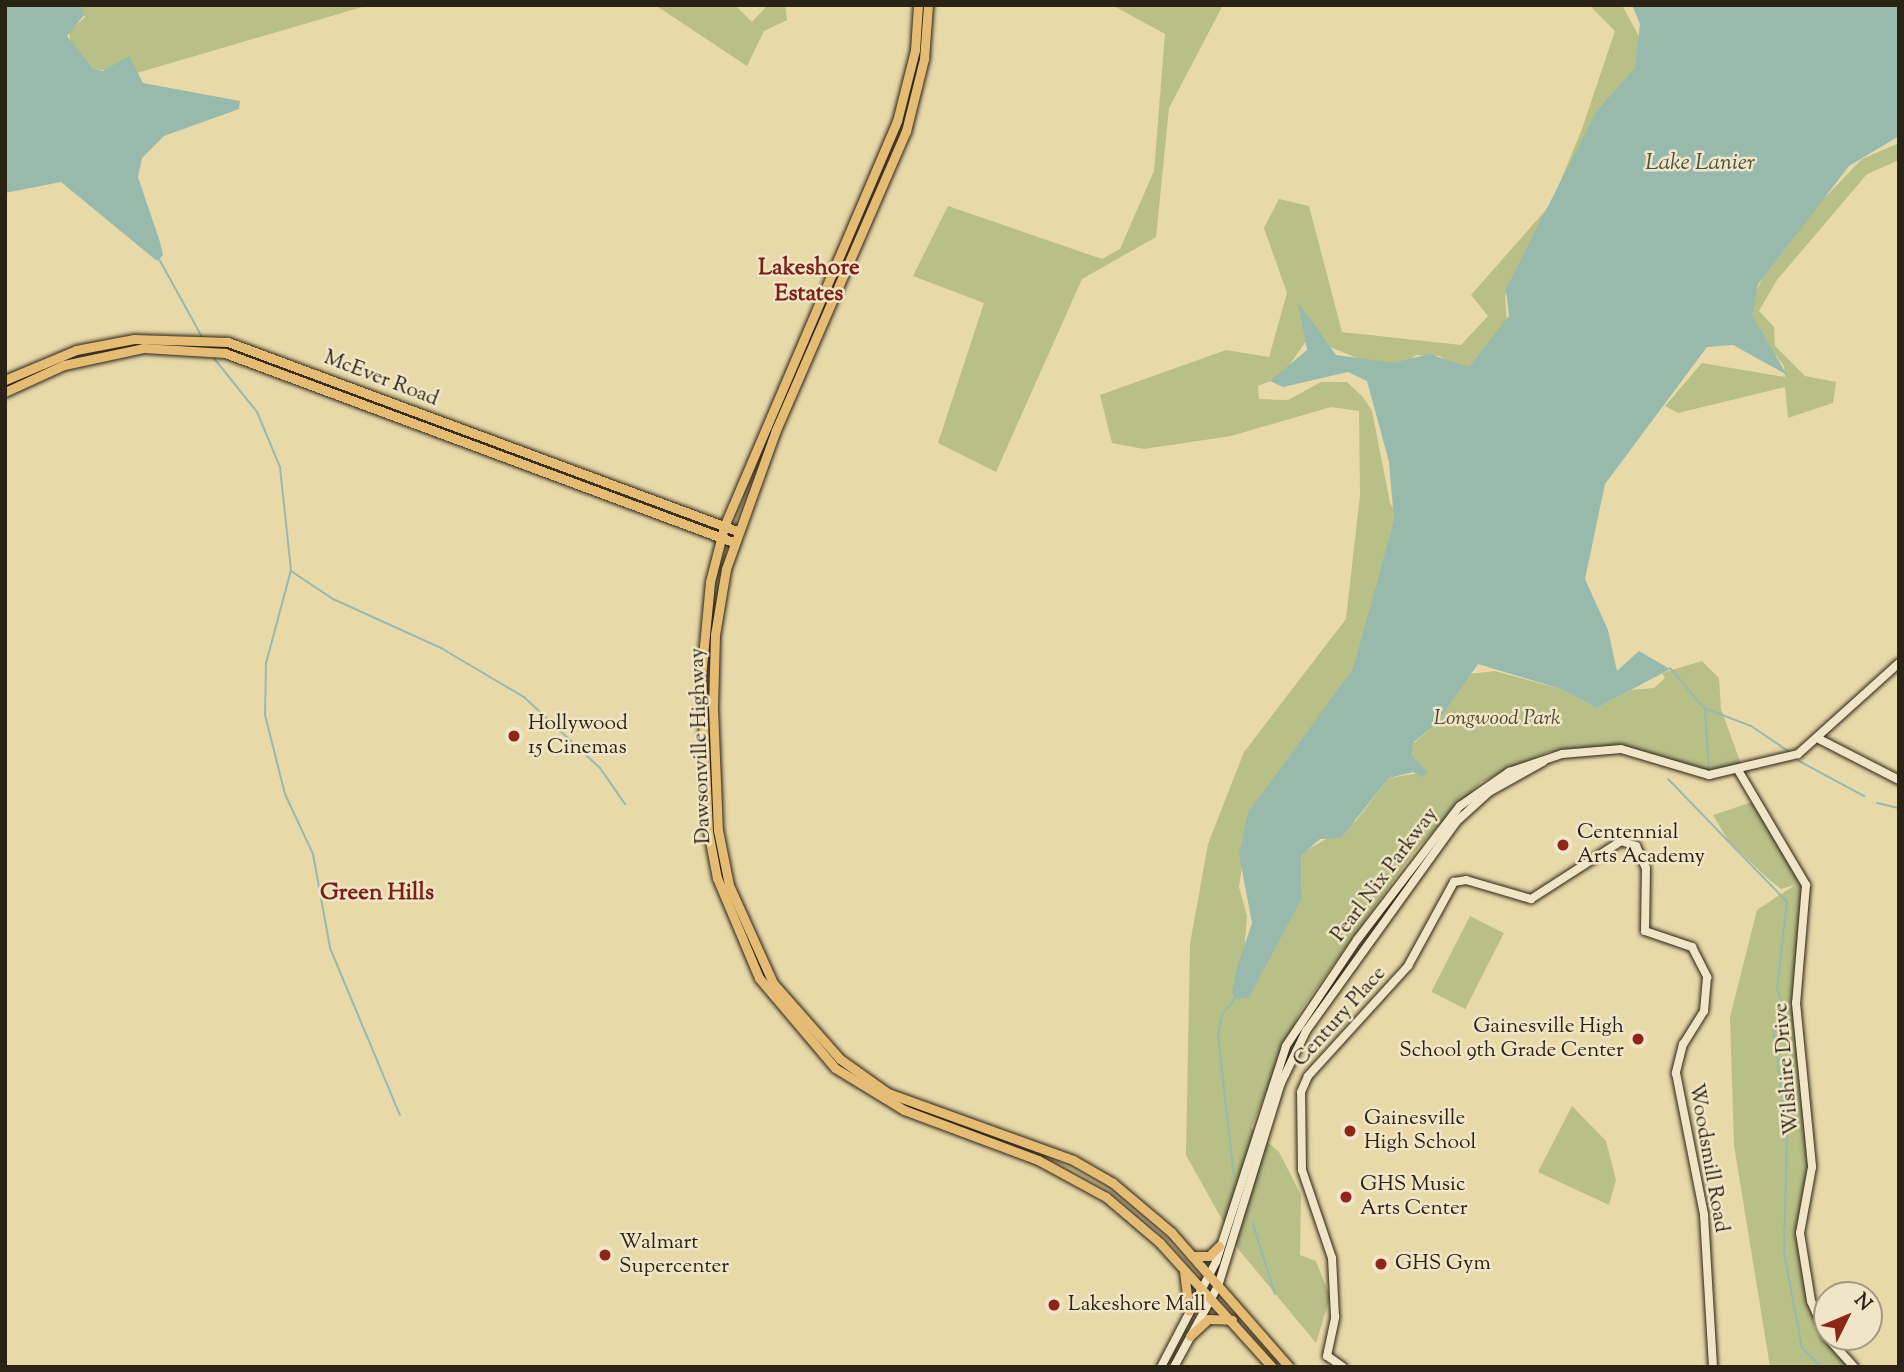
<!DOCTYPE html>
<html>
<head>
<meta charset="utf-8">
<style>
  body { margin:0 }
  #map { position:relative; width:1904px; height:1372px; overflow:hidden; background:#e8d9a9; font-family:"Sorts Mill Goudy",serif }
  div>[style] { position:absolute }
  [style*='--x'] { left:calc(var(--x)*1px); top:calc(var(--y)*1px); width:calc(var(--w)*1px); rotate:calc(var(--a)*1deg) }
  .green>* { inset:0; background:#b8bf87; transform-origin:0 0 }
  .water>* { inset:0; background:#97baad }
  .stream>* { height:2px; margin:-1px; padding:0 1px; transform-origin:1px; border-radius:1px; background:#97baad }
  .roads { filter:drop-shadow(0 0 2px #2b2216) drop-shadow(0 0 2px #2b2216) }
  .secondary>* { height:8px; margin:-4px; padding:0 4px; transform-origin:4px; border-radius:4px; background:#f0e6c7 }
  .primary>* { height:9px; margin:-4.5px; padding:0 4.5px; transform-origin:4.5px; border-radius:4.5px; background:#e4bc74 }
  .dots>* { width:19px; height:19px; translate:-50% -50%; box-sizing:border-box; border:4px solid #f0e6c7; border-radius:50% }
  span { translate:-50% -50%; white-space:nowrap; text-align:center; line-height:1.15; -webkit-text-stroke:5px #f0e6c7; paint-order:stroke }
  .street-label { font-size:21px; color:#2b2216 }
  .park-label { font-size:21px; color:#4e4932; font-style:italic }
  .poi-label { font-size:21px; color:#2b2216 }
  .left { translate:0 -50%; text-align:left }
  .right { translate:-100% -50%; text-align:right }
  .water-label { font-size:23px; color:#4b5043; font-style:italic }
  .neighbourhood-label { font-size:23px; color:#7a1f14; font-weight:700 }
  .frame { position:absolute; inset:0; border:7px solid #2b2216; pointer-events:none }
  .north { position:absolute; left:1813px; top:1281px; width:70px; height:70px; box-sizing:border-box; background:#f0e6c7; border:2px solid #a19880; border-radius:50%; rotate:47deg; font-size:19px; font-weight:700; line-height:28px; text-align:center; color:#2b2216 }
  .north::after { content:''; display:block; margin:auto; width:24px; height:32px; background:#8f2418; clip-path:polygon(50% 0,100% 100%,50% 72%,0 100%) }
</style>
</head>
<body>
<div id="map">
  <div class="green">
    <div style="clip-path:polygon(77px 5px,369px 5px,137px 73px,92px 69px,72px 55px,69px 31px,85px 17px)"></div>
    <div style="clip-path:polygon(655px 5px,735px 5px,752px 22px,768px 5px,785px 5px,787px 20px,764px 31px,747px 66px)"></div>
    <div style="clip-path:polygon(1112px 5px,1223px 5px,1169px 108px,1156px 237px,1082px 279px,996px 472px,938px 443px,984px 303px,913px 276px,948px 206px,1102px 259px,1120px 249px,1154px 171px,1165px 34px)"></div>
    <div style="clip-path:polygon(1589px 5px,1622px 5px,1643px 44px,1641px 67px,1505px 296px,1507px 322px,1466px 375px,1440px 356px,1416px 355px,1394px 373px,1308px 338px,1282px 376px,1258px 386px,1259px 399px,1288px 400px,1321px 382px,1347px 382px,1363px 397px,1372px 411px,1390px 503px,1403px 527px,1372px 638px,1343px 694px,1247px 832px,1239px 887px,1247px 916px,1245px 942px,1255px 964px,1302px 898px,1301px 856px,1309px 849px,1356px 821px,1389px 778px,1426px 772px,1412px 755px,1414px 743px,1436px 724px,1469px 675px,1459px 663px,1470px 674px,1495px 671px,1561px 689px,1597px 708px,1631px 690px,1654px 688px,1665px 678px,1662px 673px,1702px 661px,1719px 678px,1721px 709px,1741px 764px,1704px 771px,1625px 746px,1547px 752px,1481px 782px,1414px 852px,1300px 1011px,1251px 1128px,1279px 1152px,1301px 1195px,1300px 1255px,1316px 1261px,1330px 1297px,1316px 1343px,1239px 1250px,1186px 1155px,1190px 944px,1208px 844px,1244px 752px,1346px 619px,1360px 495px,1359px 411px,1331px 407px,1231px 436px,1144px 449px,1112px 443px,1100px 395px,1226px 350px,1269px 357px,1287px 293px,1264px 228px,1279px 199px,1309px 206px,1342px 332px,1461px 345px,1488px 316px,1471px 295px,1551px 204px,1582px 129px,1615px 31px)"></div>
    <div style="clip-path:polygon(1899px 143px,1899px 160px,1867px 174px,1777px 280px,1759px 311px,1774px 327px,1775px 346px,1805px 376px,1836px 382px,1833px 403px,1788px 418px,1785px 387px,1678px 413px,1665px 406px,1702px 363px,1785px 377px,1784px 366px,1751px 322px,1750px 303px,1765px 273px,1785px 239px,1862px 159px)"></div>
    <div style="clip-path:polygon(1752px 802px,1797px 872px,1798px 883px,1806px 878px,1810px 900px,1798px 981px,1813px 1152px,1801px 1230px,1818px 1324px,1854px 1367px,1770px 1367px,1734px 1145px,1730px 1017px,1757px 910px,1795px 885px,1781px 889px,1766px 877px,1728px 840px,1713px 815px)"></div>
    <div style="left:1470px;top:916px;width:38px;height:85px;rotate:27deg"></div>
    <div style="clip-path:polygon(1572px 1106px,1606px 1141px,1616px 1180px,1609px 1205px,1538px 1172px)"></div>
  </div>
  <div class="water">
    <div style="clip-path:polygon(5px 5px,81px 5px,84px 15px,67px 36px,92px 68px,103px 71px,129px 56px,143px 83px,240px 101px,239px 109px,164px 136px,142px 158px,138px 177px,160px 242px,163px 255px,157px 261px,61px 182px,5px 193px)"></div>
    <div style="clip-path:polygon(1632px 5px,1899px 5px,1899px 136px,1849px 166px,1758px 284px,1752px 315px,1787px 375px,1733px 345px,1707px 347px,1605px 484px,1585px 579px,1608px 630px,1617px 671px,1639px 651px,1670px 669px,1597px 708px,1561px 689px,1478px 664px,1436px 724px,1414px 742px,1412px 755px,1427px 772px,1422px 777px,1413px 772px,1389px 778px,1341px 838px,1320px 839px,1301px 856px,1302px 898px,1249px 997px,1237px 999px,1232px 993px,1237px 968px,1252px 923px,1239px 854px,1248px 813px,1353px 669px,1394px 521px,1389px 462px,1367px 381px,1348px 372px,1283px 387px,1270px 381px,1307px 350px,1298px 302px,1336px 355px,1394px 363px,1429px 354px,1469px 367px,1509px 316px,1506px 289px,1596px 112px,1635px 68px,1640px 24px)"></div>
  </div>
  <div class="stream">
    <div style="--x:159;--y:259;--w:89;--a:61.1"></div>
    <div style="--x:213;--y:357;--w:70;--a:51.3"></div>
    <div style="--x:257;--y:412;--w:60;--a:67.3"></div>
    <div style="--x:280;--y:467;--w:104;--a:83.9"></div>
    <div style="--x:291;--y:570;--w:96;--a:105"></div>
    <div style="--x:266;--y:663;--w:52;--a:91.1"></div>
    <div style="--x:265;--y:715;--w:81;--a:75.8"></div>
    <div style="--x:285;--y:794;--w:66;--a:65"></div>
    <div style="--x:313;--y:854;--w:96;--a:79.7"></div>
    <div style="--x:330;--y:948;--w:181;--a:67.3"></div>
    <div style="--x:291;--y:571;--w:50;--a:33.7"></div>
    <div style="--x:333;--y:599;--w:119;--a:24.4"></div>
    <div style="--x:441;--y:648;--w:96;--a:30.6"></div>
    <div style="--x:524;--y:697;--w:104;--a:43.1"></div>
    <div style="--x:600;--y:768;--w:44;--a:55.2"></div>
    <div style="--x:1670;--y:668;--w:52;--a:49.6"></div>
    <div style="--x:1704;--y:708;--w:50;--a:21"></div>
    <div style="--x:1751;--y:726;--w:45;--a:34"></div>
    <div style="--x:1705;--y:709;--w:64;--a:86.4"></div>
    <div style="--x:1799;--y:761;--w:74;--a:28.3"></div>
    <div style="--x:1668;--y:779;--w:171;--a:45.9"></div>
    <div style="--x:1787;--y:902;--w:87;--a:96.6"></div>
    <div style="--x:1777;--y:988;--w:19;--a:72"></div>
    <div style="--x:1783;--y:1006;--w:28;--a:108"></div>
    <div style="--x:1774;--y:1033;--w:103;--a:82.7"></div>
    <div style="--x:1787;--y:1135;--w:118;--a:91.5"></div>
    <div style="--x:1784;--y:1253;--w:97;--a:79.3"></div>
    <div style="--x:1802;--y:1348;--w:28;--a:44"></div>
    <div style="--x:1877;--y:803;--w:23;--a:13"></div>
    <div style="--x:1234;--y:1177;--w:142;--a:-96.5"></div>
    <div style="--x:1218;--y:1036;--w:21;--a:-79"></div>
    <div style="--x:1222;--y:1015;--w:25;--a:-53"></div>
    <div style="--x:1253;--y:1224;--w:73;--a:72.6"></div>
  </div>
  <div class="roads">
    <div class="secondary">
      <div style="--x:1819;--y:739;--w:90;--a:27.1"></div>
      <div style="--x:1738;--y:770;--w:134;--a:59.4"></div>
      <div style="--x:1806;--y:885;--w:118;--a:94.8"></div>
      <div style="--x:1796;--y:1003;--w:165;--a:84.4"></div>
      <div style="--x:1812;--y:1167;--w:67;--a:100.3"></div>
      <div style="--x:1800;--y:1233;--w:69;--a:80.8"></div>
      <div style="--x:1811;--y:1301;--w:39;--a:66"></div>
      <div style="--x:1827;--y:1337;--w:40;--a:48"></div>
      <div style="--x:1161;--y:1367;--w:119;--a:-62.4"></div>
      <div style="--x:1216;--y:1262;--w:227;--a:-72"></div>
      <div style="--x:1286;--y:1046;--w:128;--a:-56.2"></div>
      <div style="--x:1357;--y:940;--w:169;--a:-52.5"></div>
      <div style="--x:1460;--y:806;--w:60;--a:-34.8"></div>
      <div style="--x:1509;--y:772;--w:56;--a:-18.8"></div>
      <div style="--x:1562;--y:754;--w:59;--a:-4.8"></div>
      <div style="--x:1621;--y:749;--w:92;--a:16.5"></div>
      <div style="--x:1709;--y:775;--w:91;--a:-13.3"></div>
      <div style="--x:1798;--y:754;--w:136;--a:-42"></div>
      <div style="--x:1174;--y:1367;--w:92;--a:-61.5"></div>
      <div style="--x:1218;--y:1286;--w:213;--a:-72.8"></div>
      <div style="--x:1281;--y:1083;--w:58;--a:-64.3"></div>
      <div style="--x:1306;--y:1031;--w:257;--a:-54.3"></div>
      <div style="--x:1456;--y:822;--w:45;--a:-42.3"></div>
      <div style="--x:1489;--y:792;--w:62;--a:-29.1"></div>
      <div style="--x:1343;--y:1367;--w:19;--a:-145"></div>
      <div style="--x:1327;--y:1356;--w:40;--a:-78"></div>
      <div style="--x:1335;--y:1317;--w:59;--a:-92.9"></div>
      <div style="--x:1332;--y:1258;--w:93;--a:-108.8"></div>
      <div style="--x:1302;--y:1170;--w:78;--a:-90.7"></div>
      <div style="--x:1301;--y:1092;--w:17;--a:-66"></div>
      <div style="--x:1308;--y:1076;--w:149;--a:-47.7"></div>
      <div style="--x:1408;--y:966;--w:96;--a:-61.3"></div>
      <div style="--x:1454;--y:882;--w:12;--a:-9"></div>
      <div style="--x:1466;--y:880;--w:68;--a:16.3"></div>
      <div style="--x:1531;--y:899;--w:107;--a:-32.8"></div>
      <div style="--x:1621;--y:841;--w:16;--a:18"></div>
      <div style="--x:1636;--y:846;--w:24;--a:66"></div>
      <div style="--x:1646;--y:868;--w:63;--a:90.9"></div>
      <div style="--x:1645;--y:931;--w:50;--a:18.8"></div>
      <div style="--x:1692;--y:947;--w:34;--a:63"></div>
      <div style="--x:1707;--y:977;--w:34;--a:95"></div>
      <div style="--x:1704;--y:1011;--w:39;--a:122"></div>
      <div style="--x:1683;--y:1044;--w:30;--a:104"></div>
      <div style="--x:1676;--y:1073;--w:145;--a:78.8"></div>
      <div style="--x:1704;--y:1215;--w:152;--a:86.6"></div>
    </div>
    <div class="primary">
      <div style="--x:918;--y:5;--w:45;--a:93.8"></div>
      <div style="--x:915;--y:50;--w:73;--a:104.2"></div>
      <div style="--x:897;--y:121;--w:441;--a:113.1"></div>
      <div style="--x:724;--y:527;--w:57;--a:104.3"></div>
      <div style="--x:710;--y:582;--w:95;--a:95.4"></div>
      <div style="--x:701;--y:677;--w:154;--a:87.4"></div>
      <div style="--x:708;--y:831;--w:48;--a:79.2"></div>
      <div style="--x:717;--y:878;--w:108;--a:67.2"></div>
      <div style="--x:759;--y:978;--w:118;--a:49.8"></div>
      <div style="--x:835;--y:1068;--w:81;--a:31.3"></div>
      <div style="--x:904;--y:1110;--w:143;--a:20.5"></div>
      <div style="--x:1038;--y:1160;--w:77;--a:28.6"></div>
      <div style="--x:1106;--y:1197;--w:71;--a:40.4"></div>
      <div style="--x:1160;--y:1243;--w:167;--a:47.9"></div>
      <div style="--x:928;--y:5;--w:54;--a:94.2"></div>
      <div style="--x:924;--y:59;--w:74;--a:104"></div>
      <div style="--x:906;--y:131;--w:326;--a:113.5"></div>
      <div style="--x:776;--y:430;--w:148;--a:109.8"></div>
      <div style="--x:726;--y:569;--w:67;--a:99.5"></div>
      <div style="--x:715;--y:635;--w:73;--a:91.6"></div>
      <div style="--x:713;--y:708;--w:122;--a:87.7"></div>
      <div style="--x:718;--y:830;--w:56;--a:78.7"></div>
      <div style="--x:729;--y:885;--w:107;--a:65.8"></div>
      <div style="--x:773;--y:983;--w:101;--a:48.6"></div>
      <div style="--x:840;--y:1059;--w:59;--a:35.3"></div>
      <div style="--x:888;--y:1093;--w:197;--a:19.9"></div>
      <div style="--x:1073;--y:1160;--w:46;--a:29.9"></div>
      <div style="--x:1113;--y:1183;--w:76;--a:40.2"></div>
      <div style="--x:1171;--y:1232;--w:179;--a:48.8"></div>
      <div style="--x:5;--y:380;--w:77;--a:-22.9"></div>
      <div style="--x:76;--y:350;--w:59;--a:-10.7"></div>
      <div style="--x:134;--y:339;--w:94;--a:1.8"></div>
      <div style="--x:228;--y:342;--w:543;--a:20.37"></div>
      <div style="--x:5;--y:392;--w:65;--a:-24.6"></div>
      <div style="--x:64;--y:365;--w:82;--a:-12"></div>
      <div style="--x:144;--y:348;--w:81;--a:3.5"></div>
      <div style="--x:225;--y:353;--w:542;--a:20.41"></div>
      <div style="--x:1192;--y:1256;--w:17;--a:0"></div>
      <div style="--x:1209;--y:1256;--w:14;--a:-45"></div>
      <div style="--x:1184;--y:1271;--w:40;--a:82.9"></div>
      <div style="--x:1190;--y:1336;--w:25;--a:-43"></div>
      <div style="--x:1208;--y:1319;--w:24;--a:2"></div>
    </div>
  </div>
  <div class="dots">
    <div style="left:514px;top:736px;background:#8f2418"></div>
    <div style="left:1563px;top:845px;background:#8f2418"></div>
    <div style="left:1638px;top:1039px;background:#8f2418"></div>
    <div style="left:1350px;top:1131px;background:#8f2418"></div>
    <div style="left:1346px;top:1197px;background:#8f2418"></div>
    <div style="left:605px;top:1255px;background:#8f2418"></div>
    <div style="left:1381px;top:1264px;background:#8f2418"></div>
    <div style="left:1054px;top:1305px;background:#8f2418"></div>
  </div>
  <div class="street-label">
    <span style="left:381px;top:379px;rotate:21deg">McEver Road</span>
    <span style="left:701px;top:746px;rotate:-92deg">Dawsonville Highway</span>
    <span style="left:1385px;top:875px;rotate:-53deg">Pearl Nix Parkway</span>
    <span style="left:1340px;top:1017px;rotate:-48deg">Century Place</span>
    <span style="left:1787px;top:1069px;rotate:-95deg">Wilshire Drive</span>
    <span style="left:1708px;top:1158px;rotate:80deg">Woodsmill Road</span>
  </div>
  <div class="park-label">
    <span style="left:1497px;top:719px">Longwood Park</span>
  </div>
  <div class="poi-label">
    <span class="left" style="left:528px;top:736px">Hollywood<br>15 Cinemas</span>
    <span class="left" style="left:1577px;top:845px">Centennial<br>Arts Academy</span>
    <span class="right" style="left:1624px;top:1039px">Gainesville High<br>School 9th Grade Center</span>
    <span class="left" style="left:1364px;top:1131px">Gainesville<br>High School</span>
    <span class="left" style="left:1360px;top:1197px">GHS Music<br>Arts Center</span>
    <span class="left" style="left:619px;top:1255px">Walmart<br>Supercenter</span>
    <span class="left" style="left:1395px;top:1264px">GHS Gym</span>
    <span class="left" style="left:1068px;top:1305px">Lakeshore Mall</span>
  </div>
  <div class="water-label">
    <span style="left:1700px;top:164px">Lake Lanier</span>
  </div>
  <div class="neighbourhood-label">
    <span style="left:809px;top:282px">Lakeshore<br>Estates</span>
    <span style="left:377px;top:894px">Green Hills</span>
  </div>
  <div class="frame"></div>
  <div class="north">N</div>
</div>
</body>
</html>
